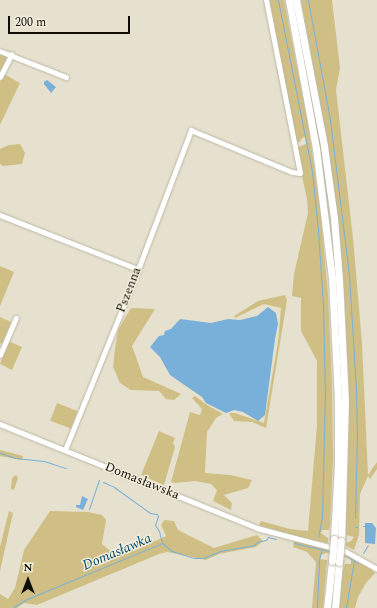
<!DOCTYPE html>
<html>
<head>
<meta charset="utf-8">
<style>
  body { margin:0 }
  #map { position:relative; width:377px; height:608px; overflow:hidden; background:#e6e1ce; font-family:Spectral,serif }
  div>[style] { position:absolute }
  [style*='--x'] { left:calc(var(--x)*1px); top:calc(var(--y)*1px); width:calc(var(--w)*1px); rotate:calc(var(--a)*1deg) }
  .green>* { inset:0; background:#d0bf84; transform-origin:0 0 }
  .water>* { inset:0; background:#78b0d9 }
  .stream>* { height:1px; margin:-0.5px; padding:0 0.5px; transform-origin:0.5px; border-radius:0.5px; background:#78b0d9 }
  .roads { filter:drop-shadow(0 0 1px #bcb7a5) drop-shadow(0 0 1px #bcb7a5) }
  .minor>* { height:4.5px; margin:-2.25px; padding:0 2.25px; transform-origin:2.25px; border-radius:2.25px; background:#fff }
  .highway>* { height:7px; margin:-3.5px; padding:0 3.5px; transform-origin:3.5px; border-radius:3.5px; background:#fff }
  .bridges { filter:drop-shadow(0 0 1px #bcb7a5) drop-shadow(0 0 1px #bcb7a5) }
  .highway-bridge>* { height:7px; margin:-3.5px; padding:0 3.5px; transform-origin:3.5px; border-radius:3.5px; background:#fff }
  span { translate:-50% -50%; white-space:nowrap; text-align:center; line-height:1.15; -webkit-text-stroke:3px #f3eedb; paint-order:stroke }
  .street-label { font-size:13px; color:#100e08 }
  .water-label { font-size:14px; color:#004a71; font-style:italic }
  .north { position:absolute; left:8px; top:560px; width:40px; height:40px; -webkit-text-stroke:3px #f3eedb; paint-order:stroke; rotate:0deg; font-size:11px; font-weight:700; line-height:16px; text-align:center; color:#100e08 }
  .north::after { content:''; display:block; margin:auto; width:14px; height:18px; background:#100e08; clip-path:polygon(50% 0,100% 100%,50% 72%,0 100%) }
  .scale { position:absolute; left:8px; top:16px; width:122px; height:18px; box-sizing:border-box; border:2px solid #100e08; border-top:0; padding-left:5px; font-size:12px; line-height:14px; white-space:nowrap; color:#100e08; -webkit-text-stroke:3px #f3eedb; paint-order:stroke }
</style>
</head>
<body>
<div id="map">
  <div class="green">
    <div style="clip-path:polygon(267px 0,284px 0,308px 124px,320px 208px,328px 294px,332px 386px,333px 459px,330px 525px,329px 530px,322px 530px,321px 533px,328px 538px,328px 543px,295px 537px,259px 525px,261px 521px,290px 529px,308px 531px,317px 425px,317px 361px,301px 331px,301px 298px,292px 296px,294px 274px,308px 213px,307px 199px,296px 148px,306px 144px,305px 137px,302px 138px,300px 142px,296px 142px)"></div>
    <div style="clip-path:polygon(301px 0,332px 0,340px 68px,336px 90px,353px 238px,362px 343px,368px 475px,377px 462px,377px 469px,370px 479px,368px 476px,360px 494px,359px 535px,354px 550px,346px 546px,346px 543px,351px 541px,354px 537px,346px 535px,346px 530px,348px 470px,349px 391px,345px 305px,340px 240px,326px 135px)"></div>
    <div style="clip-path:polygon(0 53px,8px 56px,0 72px)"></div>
    <div style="clip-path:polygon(4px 74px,20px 83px,0 125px,0 82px)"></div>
    <div style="clip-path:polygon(20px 144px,25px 153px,22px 164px,3px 166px,0 164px,0 149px,9px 145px)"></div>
    <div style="clip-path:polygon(0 266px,14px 272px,0 306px)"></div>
    <div style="clip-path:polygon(285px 295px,287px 300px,266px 428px,252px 422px,234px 421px,229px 413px,235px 413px,264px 423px,278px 342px,281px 308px,264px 304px,235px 318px,234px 316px,258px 301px)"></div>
    <div style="clip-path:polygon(131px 308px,155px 309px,132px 346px,143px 377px,181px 394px,174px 400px,166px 399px,159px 391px,131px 390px,120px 383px,113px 367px,115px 349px,118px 330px)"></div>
    <div style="clip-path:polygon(0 317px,11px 322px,2px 344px,0 343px)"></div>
    <div style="clip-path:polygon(8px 341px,22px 347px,12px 370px,0 364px)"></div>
    <div style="clip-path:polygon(195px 396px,207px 405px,223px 414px,216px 418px,207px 432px,205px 473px,230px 475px,252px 480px,248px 488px,224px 495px,232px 503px,231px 510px,213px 501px,217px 490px,211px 484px,195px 481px,175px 483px,171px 482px,190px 412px,200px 415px,202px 409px,192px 398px)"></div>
    <div style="left:57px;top:403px;width:22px;height:19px;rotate:21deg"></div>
    <div style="clip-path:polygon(159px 431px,175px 438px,173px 443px,175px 447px,164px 485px,141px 475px)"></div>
    <div style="clip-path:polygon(0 450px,23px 456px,22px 460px,0 456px)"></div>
    <div style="clip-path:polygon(16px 475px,18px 478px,14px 490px,11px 489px,12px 478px)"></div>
    <div style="clip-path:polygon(9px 511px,13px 513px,0 571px,0 547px)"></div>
    <div style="clip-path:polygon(50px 511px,88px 512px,102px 515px,106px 520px,102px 544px,115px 555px,142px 547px,166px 536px,161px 525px,164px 520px,174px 521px,178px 530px,214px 548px,257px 535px,263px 541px,256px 547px,219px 554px,206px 560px,167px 552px,159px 554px,37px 605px,24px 603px,17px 608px,0 608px,0 594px,8px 599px,15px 588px,24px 550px)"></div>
    <div style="clip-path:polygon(294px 541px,345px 553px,361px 561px,375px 573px,366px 583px,358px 597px,355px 608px,339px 608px,343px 570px,345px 564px,351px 564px,351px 560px,347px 558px,326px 553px,321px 555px,320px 559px,327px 560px,323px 608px,312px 608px,316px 562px,307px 552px,293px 547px)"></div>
  </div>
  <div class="water">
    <div style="clip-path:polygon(47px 80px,56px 87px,51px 93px,44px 84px,44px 82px)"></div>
    <div style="clip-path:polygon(268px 307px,276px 313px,278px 324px,275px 339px,265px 415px,258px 421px,243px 412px,234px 410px,226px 413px,206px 403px,202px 397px,170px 375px,160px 357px,150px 347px,159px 336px,164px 335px,165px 331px,171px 329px,180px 319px,211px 323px,228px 319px,240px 320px,257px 316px)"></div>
    <div style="clip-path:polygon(82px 496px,88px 499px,83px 510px,76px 507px,76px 505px,80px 505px)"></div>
    <div style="clip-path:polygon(365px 523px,372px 523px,376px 528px,375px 544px,365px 543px)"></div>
  </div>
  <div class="stream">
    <div style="--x:278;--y:0;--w:175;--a:78.8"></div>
    <div style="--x:312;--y:172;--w:58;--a:84.1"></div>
    <div style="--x:318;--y:230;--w:75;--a:86.2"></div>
    <div style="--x:323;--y:305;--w:89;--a:88.7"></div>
    <div style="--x:325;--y:394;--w:123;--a:91.4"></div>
    <div style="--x:322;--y:517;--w:20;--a:101"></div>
    <div style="--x:308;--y:0;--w:122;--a:79.6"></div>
    <div style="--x:330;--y:120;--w:156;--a:83"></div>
    <div style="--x:349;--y:275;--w:115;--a:86.5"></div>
    <div style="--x:356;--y:390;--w:45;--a:88.7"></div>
    <div style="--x:357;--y:435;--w:83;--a:91.4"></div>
    <div style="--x:0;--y:453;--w:16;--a:18"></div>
    <div style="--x:15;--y:458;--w:29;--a:6"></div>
    <div style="--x:44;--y:461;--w:23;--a:18"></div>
    <div style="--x:103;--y:482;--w:12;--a:24"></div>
    <div style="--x:114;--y:487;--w:44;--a:35.8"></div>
    <div style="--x:150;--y:513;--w:7;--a:8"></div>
    <div style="--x:157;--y:514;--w:2;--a:63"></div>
    <div style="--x:158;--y:516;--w:9;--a:108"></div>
    <div style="--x:155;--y:525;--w:7;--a:56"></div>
    <div style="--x:159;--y:531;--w:12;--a:76"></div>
    <div style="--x:89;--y:509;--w:31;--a:-71"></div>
    <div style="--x:363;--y:526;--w:2;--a:0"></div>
    <div style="--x:355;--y:527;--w:2;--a:0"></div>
    <div style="--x:294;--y:543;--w:37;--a:13"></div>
    <div style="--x:363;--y:553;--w:9;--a:-58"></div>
    <div style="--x:347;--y:556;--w:13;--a:32"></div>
    <div style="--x:12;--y:608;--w:17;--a:-31"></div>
    <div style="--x:27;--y:599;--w:146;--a:-22.5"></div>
    <div style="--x:162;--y:543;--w:13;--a:39"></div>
    <div style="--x:172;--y:551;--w:23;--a:18"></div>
    <div style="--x:194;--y:558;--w:9;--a:0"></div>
    <div style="--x:203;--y:558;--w:18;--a:-22"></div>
    <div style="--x:220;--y:551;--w:35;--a:-10"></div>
    <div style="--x:254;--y:545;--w:4;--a:-45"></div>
    <div style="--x:257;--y:542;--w:9;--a:-13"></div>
    <div style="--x:266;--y:540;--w:4;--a:-56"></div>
    <div style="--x:268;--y:537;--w:8;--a:14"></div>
    <div style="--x:317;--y:608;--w:49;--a:-87.7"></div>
    <div style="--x:319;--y:559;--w:10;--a:-73"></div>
    <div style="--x:346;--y:608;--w:49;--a:-80.5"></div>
  </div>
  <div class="roads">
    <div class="minor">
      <div style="--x:0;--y:51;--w:71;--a:21.5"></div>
      <div style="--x:0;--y:77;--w:25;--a:-63"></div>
      <div style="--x:0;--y:215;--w:148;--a:21.4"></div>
      <div style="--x:0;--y:355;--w:40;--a:-66.6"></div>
      <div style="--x:0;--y:424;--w:277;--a:22"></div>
      <div style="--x:257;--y:528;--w:91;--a:14.6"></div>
      <div style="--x:345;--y:551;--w:37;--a:29"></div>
      <div style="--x:65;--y:450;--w:189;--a:-67.9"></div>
      <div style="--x:136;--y:275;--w:155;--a:-69.2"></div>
      <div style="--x:191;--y:130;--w:109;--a:22.6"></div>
      <div style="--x:292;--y:172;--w:8;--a:7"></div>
      <div style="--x:300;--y:173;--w:176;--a:-101.1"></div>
    </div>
    <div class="highway">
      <div style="--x:289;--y:0;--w:150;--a:79.7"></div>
      <div style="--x:316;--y:148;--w:131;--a:83"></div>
      <div style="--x:332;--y:278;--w:124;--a:87.2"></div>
      <div style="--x:338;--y:402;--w:62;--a:90"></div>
      <div style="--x:338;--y:464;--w:75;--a:93.1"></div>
      <div style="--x:296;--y:0;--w:149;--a:79.1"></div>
      <div style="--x:324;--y:146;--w:73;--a:82.1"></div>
      <div style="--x:334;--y:218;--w:61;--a:85.3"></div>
      <div style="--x:339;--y:279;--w:123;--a:87.2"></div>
      <div style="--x:345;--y:402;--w:139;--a:91.6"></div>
      <div style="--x:327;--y:608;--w:47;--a:-83.9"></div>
      <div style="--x:335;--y:608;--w:46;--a:-85"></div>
    </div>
  </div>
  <div class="bridges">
    <div class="highway-bridge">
      <div style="--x:332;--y:561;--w:22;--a:-85"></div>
      <div style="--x:339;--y:562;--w:21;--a:-85"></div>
    </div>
  </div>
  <div class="street-label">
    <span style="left:129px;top:290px;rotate:-69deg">Pszenna</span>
    <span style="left:142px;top:481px;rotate:22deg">Domasławska</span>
  </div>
  <div class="water-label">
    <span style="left:117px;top:552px;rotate:-23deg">Domasławka</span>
  </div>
  <div class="north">N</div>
  <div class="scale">200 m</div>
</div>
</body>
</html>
